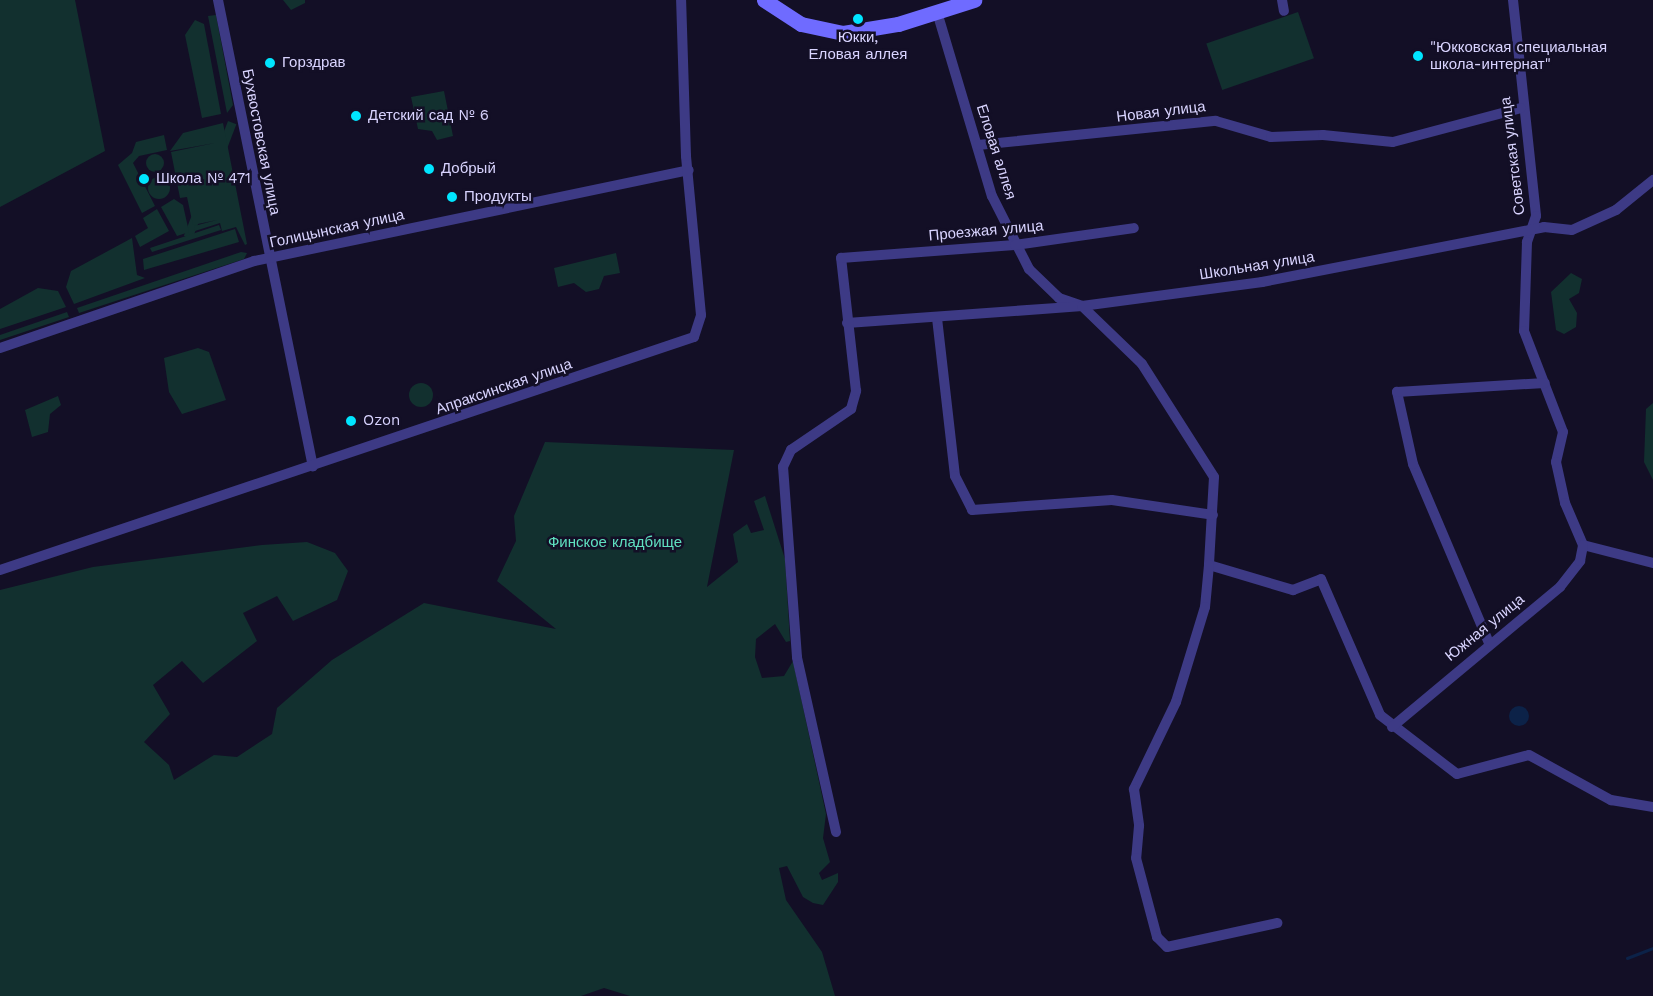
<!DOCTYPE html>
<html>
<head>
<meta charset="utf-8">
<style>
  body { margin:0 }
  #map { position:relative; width:1653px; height:996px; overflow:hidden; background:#130f26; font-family:"Work Sans",sans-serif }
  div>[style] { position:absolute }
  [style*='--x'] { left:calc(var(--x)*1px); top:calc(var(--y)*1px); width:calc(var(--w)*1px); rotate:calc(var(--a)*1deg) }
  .green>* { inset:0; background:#12302f; transform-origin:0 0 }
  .round { border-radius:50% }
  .water>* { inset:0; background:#0c2248 }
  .stream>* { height:3px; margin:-1.5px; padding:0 1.5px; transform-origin:1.5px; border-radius:1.5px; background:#0c2248 }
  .street>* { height:10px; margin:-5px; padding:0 5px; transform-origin:5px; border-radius:5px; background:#3d3a85 }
  .secondary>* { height:15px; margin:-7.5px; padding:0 7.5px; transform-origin:7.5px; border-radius:7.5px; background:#6f6bff }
  .dots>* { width:16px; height:16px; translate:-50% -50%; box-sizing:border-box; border:3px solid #130f26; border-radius:50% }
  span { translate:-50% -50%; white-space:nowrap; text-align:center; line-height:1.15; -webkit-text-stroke:5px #130f26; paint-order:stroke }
  .poi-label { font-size:15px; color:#d9d4ff }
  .left { translate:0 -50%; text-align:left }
  .street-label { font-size:15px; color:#d9d4ff }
  .park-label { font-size:15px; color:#5fe0c0 }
</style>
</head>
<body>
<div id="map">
  <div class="green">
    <div style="clip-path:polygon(0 0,75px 0,105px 151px,0 207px)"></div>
    <div style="clip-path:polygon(283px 0,305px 0,305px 3px,291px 10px)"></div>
    <div style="left:1298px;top:12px;width:49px;height:97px;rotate:71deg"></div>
    <div style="clip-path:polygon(216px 15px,233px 105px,227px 113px,208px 16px)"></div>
    <div style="clip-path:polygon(195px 20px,204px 24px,221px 114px,202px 118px,185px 35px)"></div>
    <div style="clip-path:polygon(444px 91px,453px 136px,437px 140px,432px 131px,418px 129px,411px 97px)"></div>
    <div style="left:228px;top:121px;width:9px;height:123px;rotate:21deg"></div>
    <div style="clip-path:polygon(223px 123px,247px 244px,245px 245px,236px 227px,222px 231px,220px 223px,195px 231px,194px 226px,217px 220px,193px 225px,187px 197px,180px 198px,171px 152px,215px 143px,170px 151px,183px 133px)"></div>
    <div style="clip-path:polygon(164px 135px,167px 150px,139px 156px,133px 163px,155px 206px,142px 213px,118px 165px,132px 153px,136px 142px)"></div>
    <div class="round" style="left:146px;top:154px;width:18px;height:18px"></div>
    <div class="round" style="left:148px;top:177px;width:22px;height:22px"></div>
    <div style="clip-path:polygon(174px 199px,183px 205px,189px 232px,177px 236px,161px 207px)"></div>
    <div style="clip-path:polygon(157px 209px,169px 231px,140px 247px,135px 236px,148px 228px,143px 218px)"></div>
    <div style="clip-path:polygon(219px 225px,221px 230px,152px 252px,150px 248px)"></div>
    <div style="clip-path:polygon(235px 229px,239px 242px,144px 270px,143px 259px)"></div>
    <div style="clip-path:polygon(132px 238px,137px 275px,145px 278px,74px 304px,66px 287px,71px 271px)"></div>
    <div style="clip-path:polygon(241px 252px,247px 253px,244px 259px,79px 313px,77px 308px)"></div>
    <div style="clip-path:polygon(616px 253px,620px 273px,604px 276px,599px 289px,586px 292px,574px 283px,558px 287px,554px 268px)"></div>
    <div style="clip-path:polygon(1571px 273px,1582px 279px,1579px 293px,1569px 299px,1577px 313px,1576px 327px,1564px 334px,1556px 330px,1551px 292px)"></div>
    <div style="clip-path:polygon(38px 288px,58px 291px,66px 307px,0 329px,0 309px)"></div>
    <div style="clip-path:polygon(67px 312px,69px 317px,0 340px,0 335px)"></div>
    <div style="clip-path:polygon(198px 348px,209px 352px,226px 400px,182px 414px,169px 392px,164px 358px)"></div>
    <div class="round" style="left:409px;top:383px;width:24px;height:24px"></div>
    <div style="clip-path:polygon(58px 396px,61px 405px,50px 414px,48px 432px,32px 437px,25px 410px)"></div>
    <div style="clip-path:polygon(1653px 403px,1653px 480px,1644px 462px,1646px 409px)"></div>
    <div style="clip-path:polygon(545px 442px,734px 450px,707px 587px,738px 562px,733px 534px,747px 524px,751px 533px,764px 530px,754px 501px,765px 496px,785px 559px,790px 641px,786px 642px,775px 624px,756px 639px,755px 657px,762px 678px,784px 676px,793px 661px,826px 814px,823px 838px,830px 862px,819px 873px,822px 880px,838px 873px,838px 882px,823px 905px,813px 903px,803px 897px,787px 866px,779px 868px,786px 900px,822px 952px,835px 996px,630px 996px,604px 988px,581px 996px,0 996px,0 590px,93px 567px,262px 545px,307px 542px,335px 553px,348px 571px,337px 600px,293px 621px,277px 596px,243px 613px,257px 641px,203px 683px,182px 661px,153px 685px,170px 714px,144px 742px,169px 765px,174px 780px,214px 755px,237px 757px,272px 734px,277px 708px,332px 660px,424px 603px,556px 629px,497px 581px,516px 541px,514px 516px)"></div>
  </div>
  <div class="water">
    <div class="round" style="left:1509px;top:706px;width:20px;height:20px"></div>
  </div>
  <div class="stream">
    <div style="--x:1627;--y:958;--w:28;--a:-21"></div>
  </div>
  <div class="street">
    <div style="--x:218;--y:0;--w:476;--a:78.5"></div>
    <div style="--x:1282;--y:0;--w:11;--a:80"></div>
    <div style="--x:1513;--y:0;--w:217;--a:83.9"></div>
    <div style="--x:1536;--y:216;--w:28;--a:109"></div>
    <div style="--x:1527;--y:242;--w:89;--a:91.9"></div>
    <div style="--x:1524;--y:331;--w:108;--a:68.9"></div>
    <div style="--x:1563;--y:432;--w:31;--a:103"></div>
    <div style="--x:1556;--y:462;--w:42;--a:77.6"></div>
    <div style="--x:1565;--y:503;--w:46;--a:66.8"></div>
    <div style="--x:1583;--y:545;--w:72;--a:14.4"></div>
    <div style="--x:937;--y:12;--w:192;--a:73.4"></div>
    <div style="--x:992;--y:196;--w:82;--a:63.1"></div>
    <div style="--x:1029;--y:269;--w:42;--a:44"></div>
    <div style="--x:1059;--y:298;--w:24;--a:19"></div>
    <div style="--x:1082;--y:306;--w:83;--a:44"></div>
    <div style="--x:1142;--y:364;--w:134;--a:57.5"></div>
    <div style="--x:1214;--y:477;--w:88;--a:93.3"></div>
    <div style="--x:1209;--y:565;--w:88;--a:16.6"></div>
    <div style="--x:1293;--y:590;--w:30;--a:-21"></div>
    <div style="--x:1321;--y:579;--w:148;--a:66.5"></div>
    <div style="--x:1380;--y:715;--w:97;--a:37.5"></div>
    <div style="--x:1457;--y:774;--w:74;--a:-14.8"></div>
    <div style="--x:1529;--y:755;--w:94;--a:28.8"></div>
    <div style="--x:1611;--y:800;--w:43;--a:9.5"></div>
    <div style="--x:978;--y:145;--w:239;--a:-5.8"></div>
    <div style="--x:1216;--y:121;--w:57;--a:16.2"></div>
    <div style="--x:1271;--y:137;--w:52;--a:-2.2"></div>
    <div style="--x:1323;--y:135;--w:70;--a:5.7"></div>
    <div style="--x:1393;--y:142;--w:132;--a:-14.9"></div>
    <div style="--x:937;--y:318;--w:159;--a:83.5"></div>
    <div style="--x:955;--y:476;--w:38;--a:63"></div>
    <div style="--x:972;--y:510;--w:140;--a:-4.1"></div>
    <div style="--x:1112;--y:500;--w:102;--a:8.4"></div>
    <div style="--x:847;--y:323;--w:236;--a:-4.1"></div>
    <div style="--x:1082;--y:306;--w:182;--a:-7.6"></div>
    <div style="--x:1262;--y:282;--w:287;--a:-11"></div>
    <div style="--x:1544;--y:227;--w:28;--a:6"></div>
    <div style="--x:1572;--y:230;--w:48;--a:-24.4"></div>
    <div style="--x:1616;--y:210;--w:48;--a:-39"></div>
    <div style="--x:0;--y:348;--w:268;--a:-18.9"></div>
    <div style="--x:254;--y:261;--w:444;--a:-11.8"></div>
    <div style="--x:1209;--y:565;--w:42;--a:95.4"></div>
    <div style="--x:1205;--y:607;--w:99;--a:107"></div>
    <div style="--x:1176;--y:702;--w:97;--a:115.8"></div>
    <div style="--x:1134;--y:789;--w:37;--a:82"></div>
    <div style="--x:1139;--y:826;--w:32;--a:95"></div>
    <div style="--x:1136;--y:858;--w:82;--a:75.1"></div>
    <div style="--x:1157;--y:937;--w:14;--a:45"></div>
    <div style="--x:1167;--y:947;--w:113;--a:-12.3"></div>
    <div style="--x:0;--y:570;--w:732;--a:-18.56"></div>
    <div style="--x:694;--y:337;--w:23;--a:-72"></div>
    <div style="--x:701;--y:315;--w:160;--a:-95.4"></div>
    <div style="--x:686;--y:156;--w:156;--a:-91.8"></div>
    <div style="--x:1489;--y:643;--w:194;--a:-113"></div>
    <div style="--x:1413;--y:464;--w:74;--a:-102.5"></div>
    <div style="--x:1397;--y:392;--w:148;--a:-3.5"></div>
    <div style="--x:1392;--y:727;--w:219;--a:-39.8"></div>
    <div style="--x:1560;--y:587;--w:33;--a:-52"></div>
    <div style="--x:1580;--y:561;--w:16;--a:-79"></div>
    <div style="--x:836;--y:832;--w:179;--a:-102.6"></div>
    <div style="--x:797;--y:657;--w:191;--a:-94.2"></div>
    <div style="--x:783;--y:467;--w:19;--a:-65"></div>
    <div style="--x:791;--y:450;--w:73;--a:-34.3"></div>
    <div style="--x:851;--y:409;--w:19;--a:-74"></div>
    <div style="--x:856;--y:391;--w:134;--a:-96.4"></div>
    <div style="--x:841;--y:258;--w:174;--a:-4.3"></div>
    <div style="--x:1015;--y:245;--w:120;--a:-8.1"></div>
  </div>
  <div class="secondary">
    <div style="--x:764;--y:0;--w:44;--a:33"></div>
    <div style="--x:801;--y:24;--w:43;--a:12.1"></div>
    <div style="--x:843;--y:33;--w:56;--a:-9.3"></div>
    <div style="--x:898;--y:24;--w:80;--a:-17.5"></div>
  </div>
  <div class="dots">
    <div style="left:858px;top:19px;background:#00e5ff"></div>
    <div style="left:1418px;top:56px;background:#00e5ff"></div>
    <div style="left:270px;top:63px;background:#00e5ff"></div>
    <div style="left:356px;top:116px;background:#00e5ff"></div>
    <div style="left:429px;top:169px;background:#00e5ff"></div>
    <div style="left:144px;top:179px;background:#00e5ff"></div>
    <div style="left:452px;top:197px;background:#00e5ff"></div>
    <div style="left:351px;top:421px;background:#00e5ff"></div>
  </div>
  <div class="poi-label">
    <span style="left:858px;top:46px">Юкки,<br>Еловая аллея</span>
    <span class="left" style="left:1430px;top:56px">"Юкковская специальная<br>школа-интернат"</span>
    <span class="left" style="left:282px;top:63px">Горздрав</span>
    <span class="left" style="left:368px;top:116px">Детский сад № 6</span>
    <span class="left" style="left:441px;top:169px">Добрый</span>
    <span class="left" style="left:156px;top:179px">Школа № 471</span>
    <span class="left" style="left:464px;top:197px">Продукты</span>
    <span class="left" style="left:363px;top:421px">Ozon</span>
  </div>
  <div class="street-label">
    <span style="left:1161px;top:112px;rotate:-7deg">Новая улица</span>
    <span style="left:261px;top:142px;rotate:79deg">Бухвостовская улица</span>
    <span style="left:996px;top:152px;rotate:72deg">Еловая аллея</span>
    <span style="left:1513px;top:156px;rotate:-97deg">Советская улица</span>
    <span style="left:337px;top:229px;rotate:-12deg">Голицынская улица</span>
    <span style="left:986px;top:231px;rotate:-5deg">Проезжая улица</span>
    <span style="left:1257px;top:266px;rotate:-9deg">Школьная улица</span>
    <span style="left:504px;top:387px;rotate:-19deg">Апраксинская улица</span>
    <span style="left:1485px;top:628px;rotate:-39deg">Южная улица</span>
  </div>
  <div class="park-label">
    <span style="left:615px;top:543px">Финское кладбище</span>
  </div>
</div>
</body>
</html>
